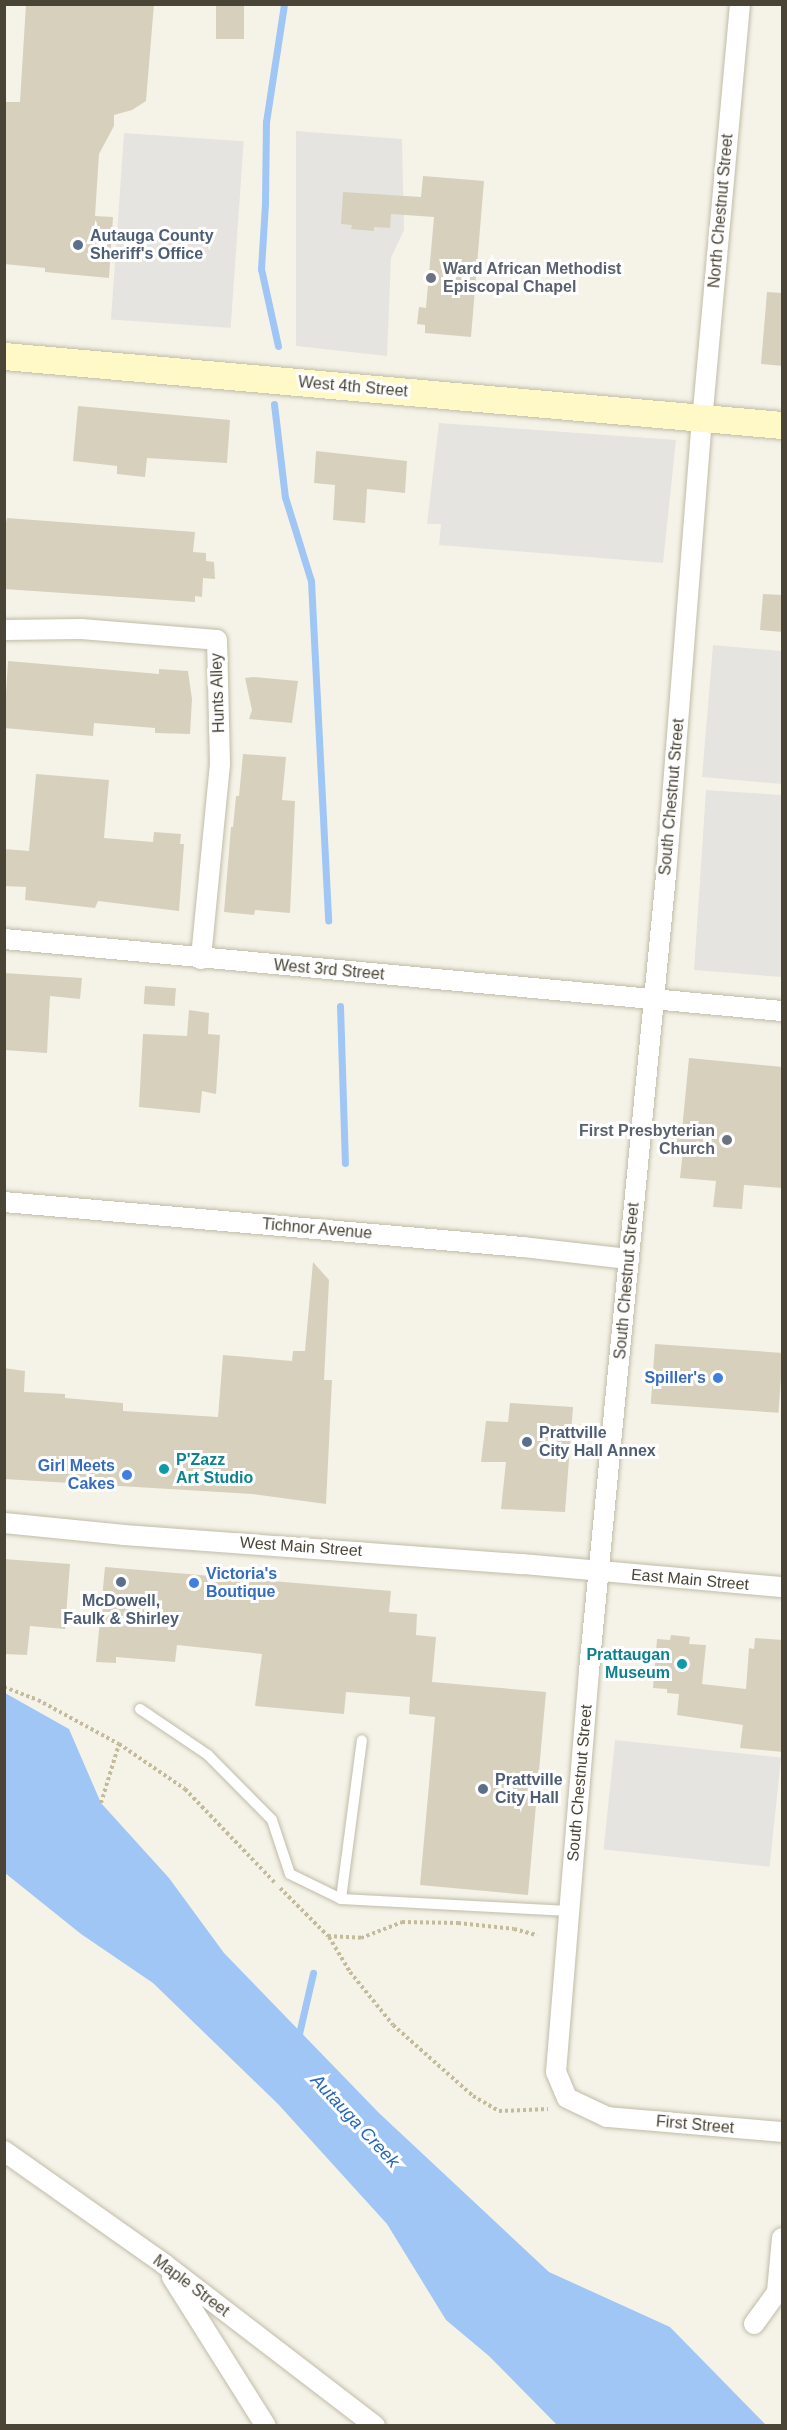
<!DOCTYPE html>
<html>
<head>
<meta charset="utf-8">
<style>
  body { margin:0 }
  #map { position:relative; width:787px; height:2430px; overflow:hidden; background:#f5f3e8; font-family:Helvetica,sans-serif }
  div>[style] { position:absolute }
  [style*='--x'] { left:calc(var(--x)*1px); top:calc(var(--y)*1px); width:calc(var(--w)*1px); rotate:calc(var(--a)*1deg) }
  .parking>* { inset:0; background:#e6e4e0; transform-origin:0 0 }
  .water>* { inset:0; background:#a0c6f5 }
  .stream>* { height:7px; margin:-3.5px; padding:0 3.5px; transform-origin:3.5px; border-radius:3.5px; background:#a0c6f5 }
  .building>* { inset:0; background:#d7d0bc; transform-origin:0 0 }
  .path>* { height:4px; margin-top:-2px; transform-origin:0; background:repeating-linear-gradient(90deg,#c4bb9a 0 3px,transparent 0 6px) }
  .roads { filter:drop-shadow(0 0 2px #c1bca9) drop-shadow(0 0 2px #c1bca9) }
  .service>* { height:10px; margin:-5px; padding:0 5px; transform-origin:5px; border-radius:5px; background:#fff }
  .minor>* { height:20px; margin:-10px; padding:0 10px; transform-origin:10px; border-radius:10px; background:#fff }
  .secondary>* { height:27px; margin:-13.5px; padding:0 13.5px; transform-origin:13.5px; border-radius:13.5px; background:#fff9c7 }
  .dots>* { width:16px; height:16px; translate:-50% -50%; box-sizing:border-box; border:3px solid #fff; border-radius:50% }
  span { translate:-50% -50%; white-space:nowrap; text-align:center; line-height:1.15; -webkit-text-stroke:6px #fff; paint-order:stroke }
  .street-label { font-size:16px; color:#494436 }
  .service-label { font-size:16px; color:#4e5e75; font-weight:700 }
  .left { translate:0 -50%; text-align:left }
  .worship-label { font-size:16px; color:#5b616d; font-weight:700 }
  .right { translate:-100% -50%; text-align:right }
  .shop-label { font-size:16px; color:#366cbe; font-weight:700 }
  .culture-label { font-size:16px; color:#0d838f; font-weight:700 }
  .water-label { font-size:18px; color:#2768bc; font-style:italic }
  .frame { position:absolute; inset:0; border:6px solid #494436; pointer-events:none }
</style>
</head>
<body>
<div id="map">
  <div class="parking">
    <div style="clip-path:polygon(296px 131px,402px 139px,404px 230px,391px 258px,387px 356px,296px 346px)"></div>
    <div style="left:124px;top:133px;width:120px;height:187px;rotate:4deg"></div>
    <div style="clip-path:polygon(439px 423px,676px 440px,663px 563px,439px 545px,441px 524px,427px 524px)"></div>
    <div style="clip-path:polygon(713px 645px,782px 651px,782px 784px,702px 777px)"></div>
    <div style="clip-path:polygon(706px 790px,782px 795px,782px 977px,694px 970px)"></div>
    <div style="left:615px;top:1740px;width:167px;height:110px;rotate:6deg"></div>
  </div>
  <div class="water">
    <div style="clip-path:polygon(5px 1693px,69px 1729px,101px 1803px,169px 1878px,224px 1953px,379px 2113px,549px 2272px,670px 2327px,766px 2425px,557px 2425px,489px 2356px,446px 2320px,387px 2224px,278px 2104px,153px 1983px,81px 1934px,5px 1873px)"></div>
  </div>
  <div class="stream">
    <div style="--x:278;--y:346;--w:79;--a:-102.4"></div>
    <div style="--x:261;--y:269;--w:66;--a:-86.5"></div>
    <div style="--x:265;--y:203;--w:81;--a:-89.3"></div>
    <div style="--x:266;--y:122;--w:119;--a:-81.3"></div>
    <div style="--x:274;--y:404;--w:94;--a:83.3"></div>
    <div style="--x:285;--y:497;--w:88;--a:72.8"></div>
    <div style="--x:311;--y:581;--w:340;--a:87.1"></div>
    <div style="--x:340;--y:1006;--w:157;--a:88.2"></div>
    <div style="--x:298;--y:2038;--w:67;--a:-77"></div>
  </div>
  <div class="building">
    <div style="clip-path:polygon(26px 4px,154px 4px,146px 101px,132px 110px,114px 115px,114px 126px,99px 154px,95px 216px,113px 217px,109px 278px,45px 272px,45px 268px,4px 264px,4px 102px,20px 102px)"></div>
    <div style="left:216px;top:4px;width:28px;height:35px"></div>
    <div style="clip-path:polygon(423px 176px,484px 181px,471px 337px,425px 333px,425px 325px,417px 324px,419px 307px,426px 308px,434px 217px,391px 214px,390px 228px,374px 227px,374px 231px,351px 229px,352px 225px,341px 224px,343px 192px,421px 197px)"></div>
    <div style="clip-path:polygon(767px 292px,783px 293px,783px 366px,761px 364px)"></div>
    <div style="clip-path:polygon(78px 406px,230px 420px,227px 463px,147px 458px,145px 477px,117px 474px,117px 466px,73px 461px)"></div>
    <div style="clip-path:polygon(316px 451px,407px 461px,405px 493px,367px 489px,365px 523px,333px 520px,335px 485px,314px 483px)"></div>
    <div style="clip-path:polygon(7px 518px,195px 532px,193px 552px,206px 553px,206px 561px,214px 562px,215px 579px,203px 578px,202px 597px,195px 596px,195px 602px,4px 589px,4px 532px)"></div>
    <div style="clip-path:polygon(763px 594px,783px 595px,783px 632px,760px 630px)"></div>
    <div style="clip-path:polygon(8px 661px,159px 674px,159px 669px,188px 671px,192px 699px,190px 734px,155px 733px,155px 728px,94px 723px,93px 736px,4px 728px)"></div>
    <div style="clip-path:polygon(253px 677px,298px 681px,292px 723px,249px 719px,252px 710px,245px 678px)"></div>
    <div style="clip-path:polygon(243px 754px,286px 757px,282px 800px,295px 801px,290px 913px,255px 910px,254px 915px,224px 912px,231px 827px,233px 827px,236px 796px,239px 796px)"></div>
    <div style="clip-path:polygon(36px 774px,109px 780px,104px 838px,153px 842px,154px 832px,181px 834px,180px 844px,184px 844px,179px 911px,98px 901px,95px 908px,25px 900px,26px 887px,4px 886px,4px 849px,29px 851px)"></div>
    <div style="clip-path:polygon(4px 973px,82px 978px,80px 999px,50px 996px,47px 1053px,4px 1050px)"></div>
    <div style="left:145px;top:986px;width:31px;height:18px;rotate:4deg"></div>
    <div style="clip-path:polygon(189px 1010px,209px 1013px,208px 1034px,220px 1035px,216px 1094px,202px 1091px,200px 1113px,139px 1107px,143px 1034px,187px 1036px)"></div>
    <div style="clip-path:polygon(689px 1058px,783px 1067px,783px 1188px,744px 1185px,742px 1209px,713px 1207px,716px 1181px,680px 1178px,683px 1150px,671px 1149px,673px 1129px,682px 1130px)"></div>
    <div style="clip-path:polygon(313px 1262px,329px 1280px,324px 1380px,332px 1380px,326px 1504px,252px 1494px,4px 1479px,4px 1368px,25px 1371px,24px 1392px,65px 1394px,65px 1398px,123px 1403px,123px 1411px,218px 1417px,223px 1355px,292px 1361px,293px 1351px,305px 1351px)"></div>
    <div style="left:655px;top:1344px;width:128px;height:60px;rotate:4deg"></div>
    <div style="clip-path:polygon(510px 1403px,573px 1407px,565px 1512px,501px 1509px,506px 1462px,481px 1462px,486px 1421px,508px 1422px)"></div>
    <div style="clip-path:polygon(4px 1559px,70px 1564px,65px 1629px,30px 1626px,27px 1655px,4px 1654px)"></div>
    <div style="clip-path:polygon(105px 1567px,391px 1591px,389px 1612px,417px 1614px,416px 1635px,436px 1637px,432px 1682px,546px 1692px,528px 1895px,420px 1885px,435px 1717px,409px 1714px,410px 1697px,346px 1692px,344px 1714px,255px 1706px,262px 1654px,177px 1645px,175px 1662px,116px 1657px,116px 1663px,96px 1662px)"></div>
    <div style="clip-path:polygon(671px 1635px,690px 1637px,689px 1644px,706px 1645px,702px 1684px,746px 1689px,749px 1648px,754px 1649px,755px 1638px,783px 1640px,783px 1752px,740px 1748px,743px 1725px,677px 1715px,679px 1694px,667px 1693px,667px 1689px,653px 1688px,657px 1639px,670px 1640px)"></div>
  </div>
  <div class="path">
    <div style="--x:4;--y:1687;--w:36;--a:21"></div>
    <div style="--x:38;--y:1700;--w:92;--a:28.5"></div>
    <div style="--x:119;--y:1744;--w:80;--a:34.3"></div>
    <div style="--x:185;--y:1789;--w:130;--a:46.2"></div>
    <div style="--x:101;--y:1803;--w:62;--a:-73"></div>
    <div style="--x:280;--y:1888;--w:68;--a:45"></div>
    <div style="--x:328;--y:1936;--w:33;--a:3"></div>
    <div style="--x:361;--y:1938;--w:44;--a:-21.3"></div>
    <div style="--x:402;--y:1922;--w:56;--a:1"></div>
    <div style="--x:458;--y:1923;--w:56;--a:6.1"></div>
    <div style="--x:514;--y:1929;--w:24;--a:15"></div>
    <div style="--x:329;--y:1937;--w:41;--a:59"></div>
    <div style="--x:350;--y:1972;--w:68;--a:50.9"></div>
    <div style="--x:393;--y:2025;--w:107;--a:41.6"></div>
    <div style="--x:473;--y:2096;--w:30;--a:30"></div>
    <div style="--x:499;--y:2111;--w:49;--a:-2.3"></div>
  </div>
  <div class="roads">
    <div class="service">
      <div style="--x:140;--y:1709;--w:82;--a:34.1"></div>
      <div style="--x:208;--y:1755;--w:91;--a:45.4"></div>
      <div style="--x:272;--y:1820;--w:57;--a:71.6"></div>
      <div style="--x:290;--y:1874;--w:57;--a:26.1"></div>
      <div style="--x:341;--y:1899;--w:228;--a:3"></div>
      <div style="--x:341;--y:1899;--w:160;--a:-82.5"></div>
    </div>
    <div class="minor">
      <div style="--x:740;--y:4;--w:416;--a:95.2"></div>
      <div style="--x:702;--y:418;--w:458;--a:94.5"></div>
      <div style="--x:666;--y:875;--w:800;--a:95.53"></div>
      <div style="--x:589;--y:1671;--w:402;--a:94.7"></div>
      <div style="--x:556;--y:2072;--w:28;--a:67"></div>
      <div style="--x:567;--y:2098;--w:44;--a:25.4"></div>
      <div style="--x:607;--y:2117;--w:176;--a:4.9"></div>
      <div style="--x:4;--y:630;--w:77;--a:-0.7"></div>
      <div style="--x:81;--y:629;--w:136;--a:4.6"></div>
      <div style="--x:217;--y:640;--w:124;--a:88.6"></div>
      <div style="--x:220;--y:764;--w:196;--a:95.6"></div>
      <div style="--x:4;--y:939;--w:781;--a:5.29"></div>
      <div style="--x:4;--y:1202;--w:521;--a:4.96"></div>
      <div style="--x:523;--y:1247;--w:107;--a:6.5"></div>
      <div style="--x:4;--y:1523;--w:121;--a:5.7"></div>
      <div style="--x:124;--y:1535;--w:400;--a:4.2"></div>
      <div style="--x:523;--y:1564;--w:260;--a:5.1"></div>
      <div style="--x:4;--y:2151;--w:196;--a:35.2"></div>
      <div style="--x:164;--y:2264;--w:266;--a:37.5"></div>
      <div style="--x:172;--y:2277;--w:176;--a:57.8"></div>
      <div style="--x:754;--y:2324;--w:39;--a:-54"></div>
      <div style="--x:777;--y:2292;--w:54;--a:-84.7"></div>
    </div>
    <div class="secondary">
      <div style="--x:4;--y:356;--w:781;--a:5.07"></div>
    </div>
  </div>
  <div class="dots">
    <div style="left:78px;top:245px;background:#5c6f8a"></div>
    <div style="left:431px;top:278px;background:#6b7280"></div>
    <div style="left:727px;top:1140px;background:#6b7280"></div>
    <div style="left:718px;top:1378px;background:#3f7fe0"></div>
    <div style="left:527px;top:1442px;background:#5c6f8a"></div>
    <div style="left:164px;top:1469px;background:#0f9aa8"></div>
    <div style="left:127px;top:1475px;background:#3f7fe0"></div>
    <div style="left:121px;top:1582px;background:#5c6f8a"></div>
    <div style="left:194px;top:1583px;background:#3f7fe0"></div>
    <div style="left:682px;top:1664px;background:#0f9aa8"></div>
    <div style="left:483px;top:1789px;background:#5c6f8a"></div>
  </div>
  <div class="street-label">
    <span style="left:721px;top:211px;rotate:-85deg">North Chestnut Street</span>
    <span style="left:353px;top:387px;rotate:5deg">West 4th Street</span>
    <span style="left:218px;top:693px;rotate:-92deg">Hunts Alley</span>
    <span style="left:672px;top:797px;rotate:-85deg">South Chestnut Street</span>
    <span style="left:329px;top:970px;rotate:5deg">West 3rd Street</span>
    <span style="left:317px;top:1229px;rotate:5deg">Tichnor Avenue</span>
    <span style="left:627px;top:1281px;rotate:-85deg">South Chestnut Street</span>
    <span style="left:301px;top:1547px;rotate:4deg">West Main Street</span>
    <span style="left:690px;top:1580px;rotate:5deg">East Main Street</span>
    <span style="left:580px;top:1783px;rotate:-85deg">South Chestnut Street</span>
    <span style="left:695px;top:2125px;rotate:5deg">First Street</span>
    <span style="left:191px;top:2286px;rotate:37deg">Maple Street</span>
  </div>
  <div class="service-label">
    <span class="left" style="left:90px;top:245px">Autauga County<br>Sheriff's Office</span>
    <span class="left" style="left:539px;top:1442px">Prattville<br>City Hall Annex</span>
    <span style="left:121px;top:1610px">McDowell,<br>Faulk &amp; Shirley</span>
    <span class="left" style="left:495px;top:1789px">Prattville<br>City Hall</span>
  </div>
  <div class="worship-label">
    <span class="left" style="left:443px;top:278px">Ward African Methodist<br>Episcopal Chapel</span>
    <span class="right" style="left:715px;top:1140px">First Presbyterian<br>Church</span>
  </div>
  <div class="shop-label">
    <span class="right" style="left:706px;top:1378px">Spiller's</span>
    <span class="right" style="left:115px;top:1475px">Girl Meets<br>Cakes</span>
    <span class="left" style="left:206px;top:1583px">Victoria's<br>Boutique</span>
  </div>
  <div class="culture-label">
    <span class="left" style="left:176px;top:1469px">P'Zazz<br>Art Studio</span>
    <span class="right" style="left:670px;top:1664px">Prattaugan<br>Museum</span>
  </div>
  <div class="water-label">
    <span style="left:355px;top:2121px;rotate:47deg">Autauga Creek</span>
  </div>
  <div class="frame"></div>
</div>
</body>
</html>
